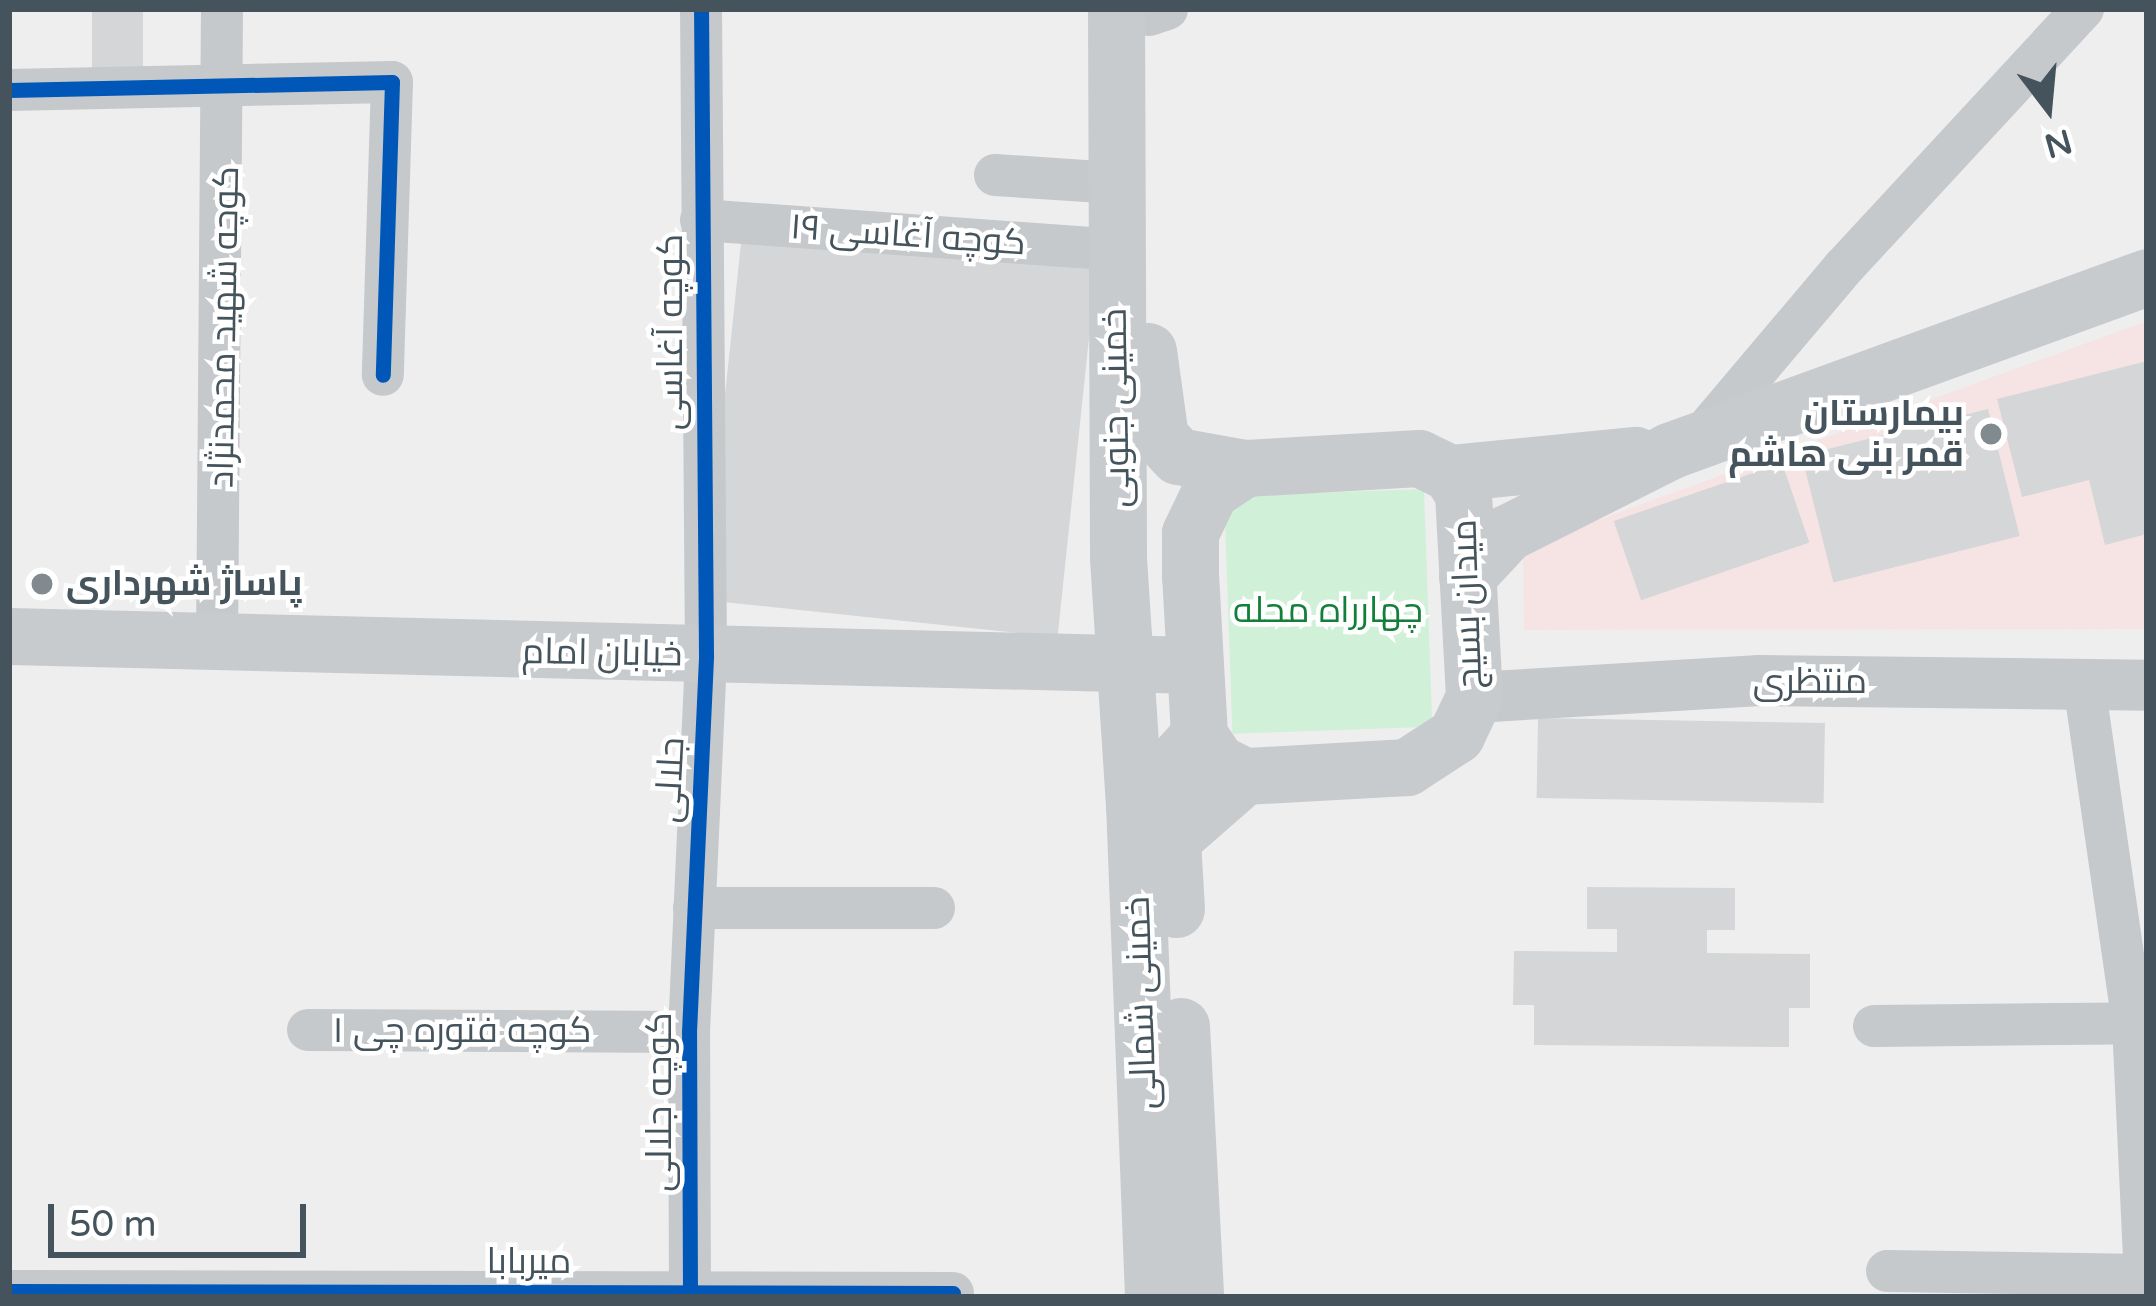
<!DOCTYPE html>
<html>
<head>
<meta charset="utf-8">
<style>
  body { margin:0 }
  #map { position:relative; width:2156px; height:1306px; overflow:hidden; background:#efeeee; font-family:"Varela Round",Cairo,sans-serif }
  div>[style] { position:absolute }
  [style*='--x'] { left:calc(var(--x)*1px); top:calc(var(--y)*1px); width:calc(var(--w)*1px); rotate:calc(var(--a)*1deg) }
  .medical>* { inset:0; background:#f6e4e5 }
  .green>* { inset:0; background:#d1f0d8; transform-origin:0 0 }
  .building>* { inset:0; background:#d5d6d7; transform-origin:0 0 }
  .minor>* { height:42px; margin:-21px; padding:0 21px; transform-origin:21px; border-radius:21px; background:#c5c9cc }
  .tertiary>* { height:51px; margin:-25.5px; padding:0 25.5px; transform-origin:25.5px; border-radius:25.5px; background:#c5c9cc }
  .secondary>* { height:57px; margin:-28.5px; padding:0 28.5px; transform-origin:28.5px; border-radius:28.5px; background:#c7cbce }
  .cycleway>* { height:15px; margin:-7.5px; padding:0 7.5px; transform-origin:7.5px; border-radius:7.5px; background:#0057b8 }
  .dots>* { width:33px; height:33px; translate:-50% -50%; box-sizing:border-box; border:6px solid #fff; border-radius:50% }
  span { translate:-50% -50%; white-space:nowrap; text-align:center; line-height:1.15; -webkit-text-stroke:9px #fff; paint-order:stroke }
  .street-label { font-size:36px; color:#45545c }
  .poi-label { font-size:36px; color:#45545c; font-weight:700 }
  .right { translate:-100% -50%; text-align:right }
  .left { translate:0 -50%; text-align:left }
  .park-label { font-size:36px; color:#128039 }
  .frame { position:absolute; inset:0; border:12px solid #45545c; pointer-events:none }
  .north { position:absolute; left:1988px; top:48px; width:120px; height:120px; -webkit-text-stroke:9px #fff; paint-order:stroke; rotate:164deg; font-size:33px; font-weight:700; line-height:48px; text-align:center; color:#45545c }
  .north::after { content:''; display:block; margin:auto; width:42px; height:54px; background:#45545c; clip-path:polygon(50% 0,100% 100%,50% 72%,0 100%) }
  .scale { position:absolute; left:48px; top:1204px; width:258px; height:54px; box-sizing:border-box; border:6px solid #45545c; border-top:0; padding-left:15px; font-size:36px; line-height:42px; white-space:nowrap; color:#45545c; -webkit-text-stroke:9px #fff; paint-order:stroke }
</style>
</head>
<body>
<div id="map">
  <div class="medical">
    <div style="clip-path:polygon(2147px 321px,2147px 629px,1524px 630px,1523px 547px)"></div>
  </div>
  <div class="green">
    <div style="left:1424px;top:489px;width:238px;height:200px;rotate:88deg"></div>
  </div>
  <div class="building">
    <div style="left:92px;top:9px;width:51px;height:71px"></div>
    <div style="left:743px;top:224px;width:356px;height:378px;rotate:6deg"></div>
    <div style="clip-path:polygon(2147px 361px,2147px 534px,2105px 545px,2089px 480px,2022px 497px,1997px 399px)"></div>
    <div style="left:1988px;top:409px;width:131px;height:192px;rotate:76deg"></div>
    <div style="left:1782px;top:463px;width:84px;height:178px;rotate:71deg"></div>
    <div style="left:1538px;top:718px;width:287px;height:80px;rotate:1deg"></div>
    <div style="clip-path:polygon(1587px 887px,1735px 888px,1735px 930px,1707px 930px,1707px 953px,1810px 954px,1810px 1008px,1789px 1008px,1789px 1047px,1534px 1045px,1534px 1005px,1513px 1005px,1514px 951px,1617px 952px,1617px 929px,1587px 929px)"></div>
  </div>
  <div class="minor">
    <div style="--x:1149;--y:15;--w:19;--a:-18"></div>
    <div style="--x:9;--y:90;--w:383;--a:-1.2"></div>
    <div style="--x:392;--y:82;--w:293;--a:91.8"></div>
    <div style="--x:995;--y:175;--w:119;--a:3.8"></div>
    <div style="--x:701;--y:220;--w:415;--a:4.1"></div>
    <div style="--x:1696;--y:442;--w:229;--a:-49.8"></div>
    <div style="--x:1844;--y:267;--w:352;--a:-47.2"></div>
    <div style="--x:217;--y:645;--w:636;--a:-89.55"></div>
    <div style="--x:2084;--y:684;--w:344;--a:81.8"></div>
    <div style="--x:2133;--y:1024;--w:273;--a:87.3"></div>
    <div style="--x:694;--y:908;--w:240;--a:0"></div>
    <div style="--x:1874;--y:1026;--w:273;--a:-0.6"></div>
    <div style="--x:308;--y:1030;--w:381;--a:0.3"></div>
    <div style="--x:1887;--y:1271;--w:260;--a:0.9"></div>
    <div style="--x:9;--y:1291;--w:944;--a:0.12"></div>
    <div style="--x:690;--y:1297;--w:265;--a:-90.2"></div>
    <div style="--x:689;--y:1032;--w:377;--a:-87.4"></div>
    <div style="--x:706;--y:655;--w:646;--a:-90.44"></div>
  </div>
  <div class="tertiary">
    <div style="--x:1474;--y:697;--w:286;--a:-3.4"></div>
    <div style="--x:1759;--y:680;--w:388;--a:0.7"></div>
  </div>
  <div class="secondary">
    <div style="--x:1116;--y:9;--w:549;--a:89.79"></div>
    <div style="--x:1118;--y:558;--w:250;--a:86.3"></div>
    <div style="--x:1148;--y:351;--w:87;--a:82.1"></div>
    <div style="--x:1160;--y:437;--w:26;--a:47"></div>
    <div style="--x:1178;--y:456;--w:68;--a:10.2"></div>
    <div style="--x:1419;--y:458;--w:34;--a:26"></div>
    <div style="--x:1450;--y:473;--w:24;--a:57"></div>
    <div style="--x:1463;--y:493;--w:204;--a:86.9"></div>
    <div style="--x:1474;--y:697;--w:42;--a:115.3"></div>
    <div style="--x:1456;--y:735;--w:59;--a:146.9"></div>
    <div style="--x:1407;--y:767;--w:163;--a:176.8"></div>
    <div style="--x:1244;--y:776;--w:30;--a:-153"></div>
    <div style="--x:1217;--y:762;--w:32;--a:-124"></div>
    <div style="--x:1199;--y:735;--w:159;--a:-93.2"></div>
    <div style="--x:1190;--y:576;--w:43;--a:-90"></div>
    <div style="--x:1190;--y:533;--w:47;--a:-64.5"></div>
    <div style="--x:1210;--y:491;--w:42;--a:-33.3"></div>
    <div style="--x:1245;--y:468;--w:174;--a:-3.3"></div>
    <div style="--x:1450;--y:473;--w:186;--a:-5.6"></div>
    <div style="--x:1467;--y:576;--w:59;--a:-47.1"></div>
    <div style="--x:1507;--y:533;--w:182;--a:-26.8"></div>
    <div style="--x:1669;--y:451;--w:509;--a:-20"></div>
    <div style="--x:9;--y:636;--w:1186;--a:1.4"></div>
    <div style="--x:1176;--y:909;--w:70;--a:-93.3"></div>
    <div style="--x:1172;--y:839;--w:96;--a:-41.2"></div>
    <div style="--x:1181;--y:1026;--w:271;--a:87"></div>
    <div style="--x:1153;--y:1297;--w:490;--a:-92.2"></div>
    <div style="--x:1134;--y:807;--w:97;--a:-47.9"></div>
  </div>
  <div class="cycleway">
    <div style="--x:9;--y:90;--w:383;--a:-1.2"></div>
    <div style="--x:392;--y:82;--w:293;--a:91.8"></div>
    <div style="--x:9;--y:1291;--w:944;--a:0.12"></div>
    <div style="--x:690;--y:1297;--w:265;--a:-90.2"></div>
    <div style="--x:689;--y:1032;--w:377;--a:-87.4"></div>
    <div style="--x:706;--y:655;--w:646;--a:-90.44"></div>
  </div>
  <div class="dots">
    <div style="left:1991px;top:434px;background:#808a8f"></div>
    <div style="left:42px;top:584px;background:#808a8f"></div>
  </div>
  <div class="street-label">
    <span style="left:908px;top:235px;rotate:4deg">کوچه آغاسی ۱۹</span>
    <span style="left:224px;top:327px;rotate:-89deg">کوچه شهید محمدنژاد</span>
    <span style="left:671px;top:332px;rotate:-90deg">کوچه آغاسی</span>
    <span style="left:1116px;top:408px;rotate:-91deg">خمینی جنوبی</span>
    <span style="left:1467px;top:604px;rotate:-92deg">میدان بسیج</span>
    <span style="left:602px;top:653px;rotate:1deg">خیابان امام</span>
    <span style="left:1810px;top:682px">منتظری</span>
    <span style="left:670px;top:780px;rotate:-87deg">جلالی</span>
    <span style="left:1141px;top:1003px;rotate:-92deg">خمینی شمالی</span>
    <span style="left:462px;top:1031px">کوچه فتوره چی ۱</span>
    <span style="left:660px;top:1102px;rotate:-90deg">کوچه جلالی</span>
    <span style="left:529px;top:1262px">میربابا</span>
  </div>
  <div class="poi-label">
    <span class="right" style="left:1964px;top:434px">بیمارستان<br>قمر بنی هاشم</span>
    <span class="left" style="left:66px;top:584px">پاساژ شهرداری</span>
  </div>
  <div class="park-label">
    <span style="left:1328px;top:611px">چهارراه محله</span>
  </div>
  <div class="frame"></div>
  <div class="north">N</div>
  <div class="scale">50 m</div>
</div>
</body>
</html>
